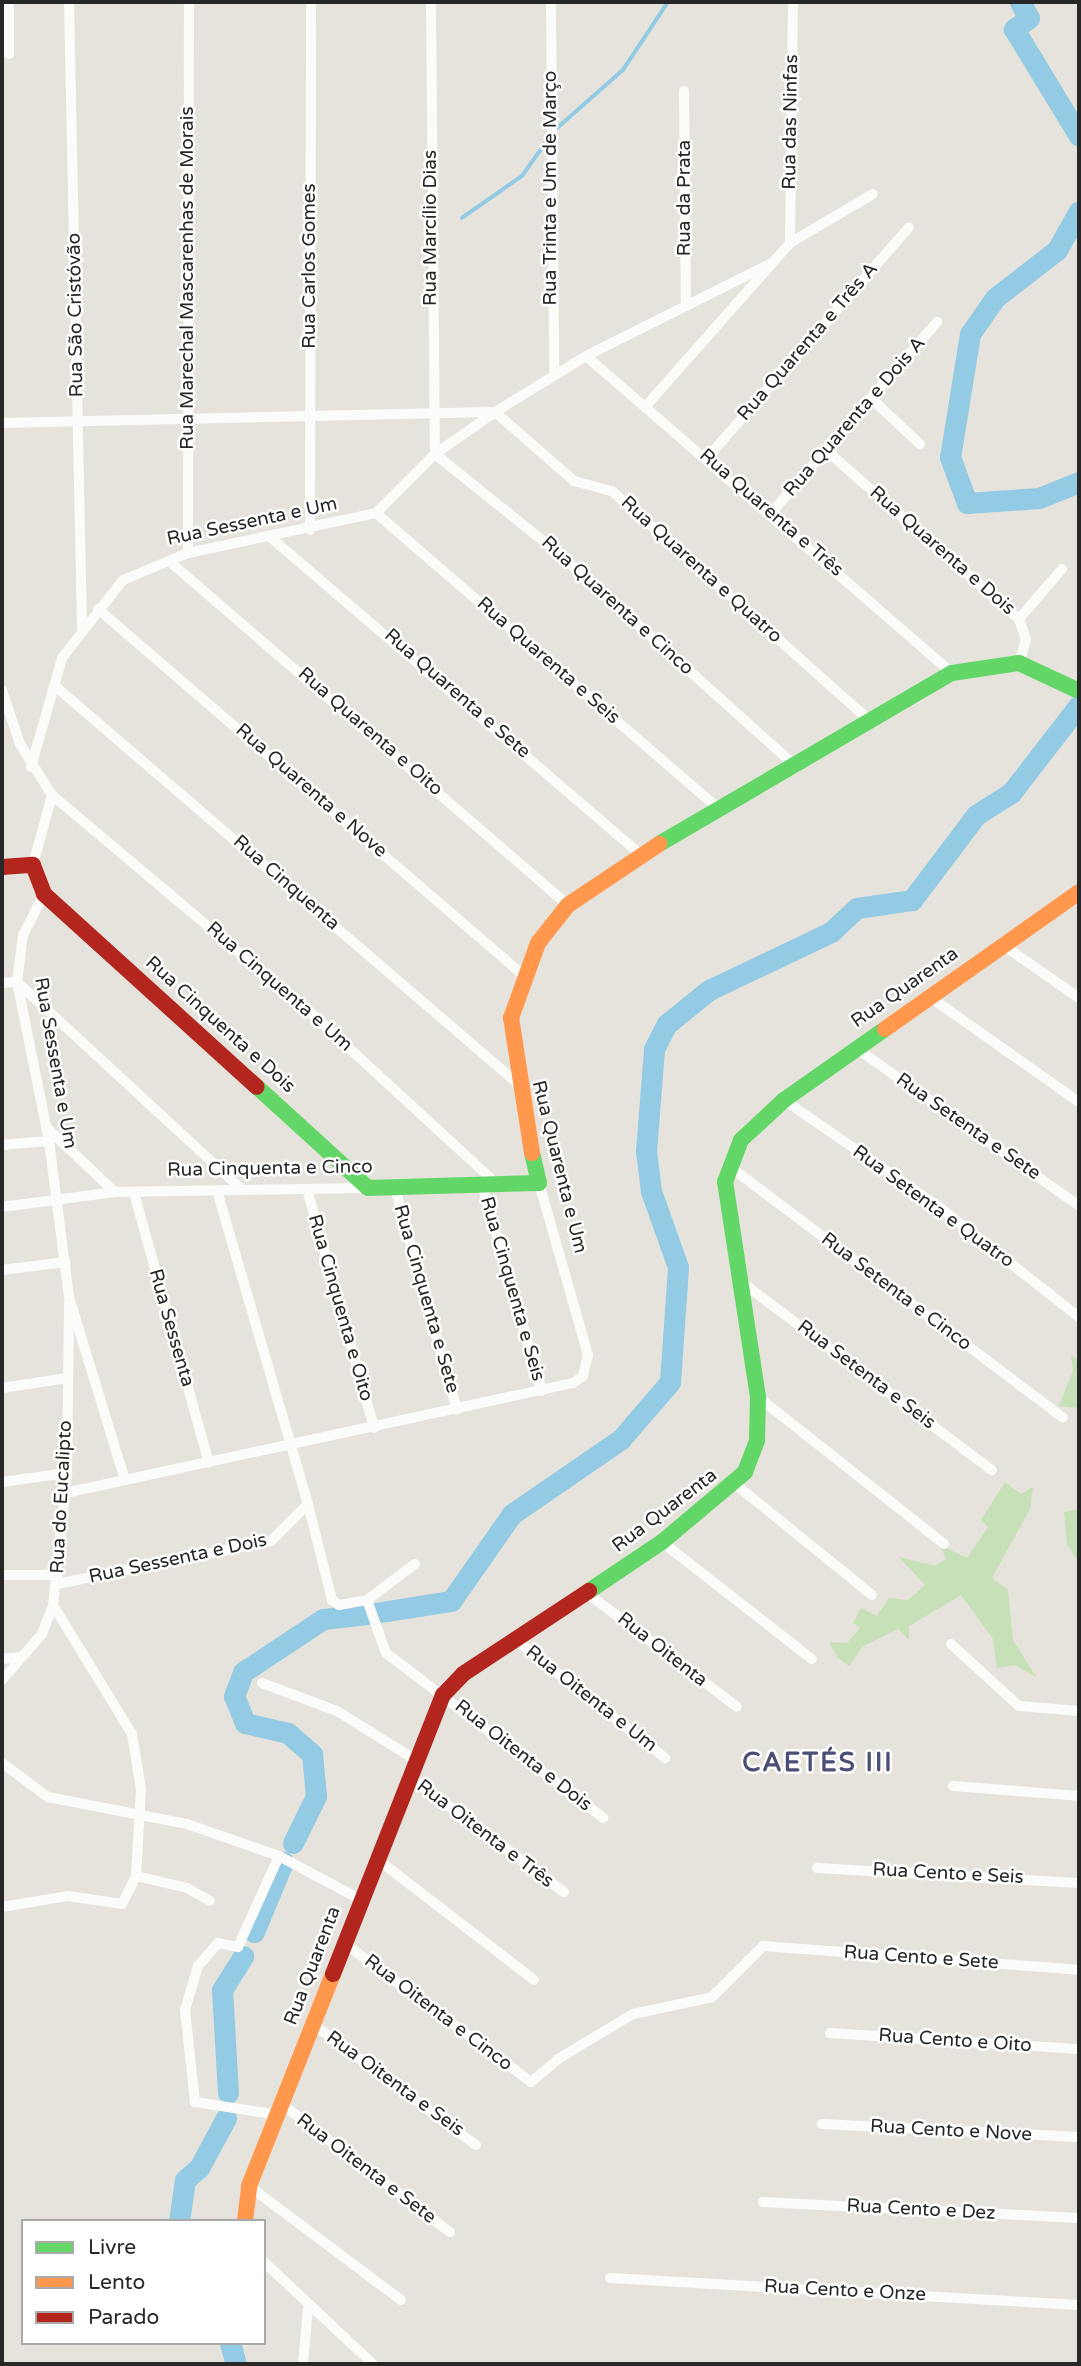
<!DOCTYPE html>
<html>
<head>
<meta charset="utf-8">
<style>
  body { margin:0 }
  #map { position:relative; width:1081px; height:2366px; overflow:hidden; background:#e6e3dc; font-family:"Varela Round",sans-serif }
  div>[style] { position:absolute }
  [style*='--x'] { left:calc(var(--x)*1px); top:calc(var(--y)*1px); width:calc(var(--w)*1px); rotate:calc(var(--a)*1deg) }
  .green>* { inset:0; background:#c6e0b7 }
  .stream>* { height:3.5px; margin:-1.75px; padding:0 1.75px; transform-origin:1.75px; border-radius:1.75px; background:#93cae4 }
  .river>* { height:21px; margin:-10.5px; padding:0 10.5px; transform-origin:10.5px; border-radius:10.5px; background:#93cae4 }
  .street>* { height:10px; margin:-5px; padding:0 5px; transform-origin:5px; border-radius:5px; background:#fbfbfa }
  .fast>* { height:16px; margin:-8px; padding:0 8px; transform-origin:8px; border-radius:8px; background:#63d668 }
  .slow>* { height:16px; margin:-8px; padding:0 8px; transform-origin:8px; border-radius:8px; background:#ff974d }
  .jam>* { height:16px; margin:-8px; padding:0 8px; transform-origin:8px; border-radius:8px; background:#b3261e }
  span { translate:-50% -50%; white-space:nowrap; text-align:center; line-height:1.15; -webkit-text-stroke:5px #fff; paint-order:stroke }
  .street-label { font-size:19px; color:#272727 }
  .district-label { font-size:26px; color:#4b4f75; font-weight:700; letter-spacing:2px }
  .frame { position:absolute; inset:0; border:4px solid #272727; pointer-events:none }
  .legend { position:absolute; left:21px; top:2219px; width:245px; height:126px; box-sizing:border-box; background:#fff; border:2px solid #a9a9a9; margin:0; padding:9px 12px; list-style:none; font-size:21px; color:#272727 }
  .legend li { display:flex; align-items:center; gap:14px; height:35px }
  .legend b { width:35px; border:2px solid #a9a9a9 }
</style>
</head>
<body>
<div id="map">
  <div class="green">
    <div style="clip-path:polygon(1071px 1355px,1079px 1361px,1079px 1408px,1059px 1406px,1073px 1371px)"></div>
    <div style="clip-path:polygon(1005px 1482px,1021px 1494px,1033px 1487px,1030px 1509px,992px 1578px,1008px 1590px,1013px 1640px,1036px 1677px,1015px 1665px,997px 1668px,993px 1639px,961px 1595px,909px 1626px,909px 1640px,898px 1629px,863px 1646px,849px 1666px,837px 1657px,829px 1642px,847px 1643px,860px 1628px,853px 1623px,861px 1608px,877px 1616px,889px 1598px,908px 1600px,925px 1585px,899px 1557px,935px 1566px,946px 1559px,940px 1545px,967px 1558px,988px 1527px,981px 1520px)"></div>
    <div style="clip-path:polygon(1079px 1509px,1079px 1563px,1067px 1544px,1064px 1512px)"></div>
  </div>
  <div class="stream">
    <div style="--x:556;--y:129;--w:89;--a:-41.4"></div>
    <div style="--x:623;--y:70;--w:82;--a:-56.5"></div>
    <div style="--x:462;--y:218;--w:73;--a:-35"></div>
    <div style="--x:522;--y:176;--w:47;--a:-54.6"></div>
  </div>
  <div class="river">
    <div style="--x:1020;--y:2;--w:18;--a:61"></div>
    <div style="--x:1029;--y:18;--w:19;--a:144"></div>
    <div style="--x:1014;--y:29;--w:125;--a:58.7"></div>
    <div style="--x:1079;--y:211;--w:45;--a:119.4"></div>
    <div style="--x:1057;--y:250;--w:78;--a:142.3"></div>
    <div style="--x:995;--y:298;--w:44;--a:124.8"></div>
    <div style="--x:970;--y:334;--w:125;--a:99.2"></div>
    <div style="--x:950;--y:457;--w:49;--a:69.7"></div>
    <div style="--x:967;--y:503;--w:72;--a:-4"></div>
    <div style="--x:1039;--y:498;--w:43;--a:-21.8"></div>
    <div style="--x:375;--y:1613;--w:77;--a:-9"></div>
    <div style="--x:451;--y:1601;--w:106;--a:-55"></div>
    <div style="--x:512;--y:1514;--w:132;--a:-34.5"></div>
    <div style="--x:621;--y:1439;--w:75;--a:-49.3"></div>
    <div style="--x:670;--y:1382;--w:115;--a:-86"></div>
    <div style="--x:678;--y:1267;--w:81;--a:-109.6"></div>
    <div style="--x:651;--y:1191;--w:40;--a:-97.1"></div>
    <div style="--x:646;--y:1151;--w:102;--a:-85.5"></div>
    <div style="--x:654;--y:1049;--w:28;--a:-63"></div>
    <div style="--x:667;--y:1024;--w:54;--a:-39"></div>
    <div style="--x:709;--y:990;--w:135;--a:-25.4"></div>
    <div style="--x:831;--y:932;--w:35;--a:-43"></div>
    <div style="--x:857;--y:908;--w:56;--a:-8.3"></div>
    <div style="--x:912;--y:900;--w:106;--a:-53"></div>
    <div style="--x:976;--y:815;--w:41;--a:-32.2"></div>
    <div style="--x:1011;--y:793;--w:111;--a:-52.3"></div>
    <div style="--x:293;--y:1843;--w:52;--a:-63.9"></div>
    <div style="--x:316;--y:1796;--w:42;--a:-95.4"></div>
    <div style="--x:312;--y:1754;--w:32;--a:-139"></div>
    <div style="--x:288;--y:1733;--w:44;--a:-166.9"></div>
    <div style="--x:245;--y:1723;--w:29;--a:-112"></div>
    <div style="--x:234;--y:1696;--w:26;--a:-69"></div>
    <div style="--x:243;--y:1672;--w:96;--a:-33.5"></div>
    <div style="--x:323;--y:1619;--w:44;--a:-6.5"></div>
    <div style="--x:254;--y:1932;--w:76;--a:-67.5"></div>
    <div style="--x:228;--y:2093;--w:103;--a:-93.3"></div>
    <div style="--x:222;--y:1990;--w:40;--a:-58"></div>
    <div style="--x:179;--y:2221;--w:41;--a:-81.7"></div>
    <div style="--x:185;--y:2180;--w:18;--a:-41"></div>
    <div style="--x:199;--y:2168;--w:57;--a:-61.6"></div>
    <div style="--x:230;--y:2343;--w:22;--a:74"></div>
  </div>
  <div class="street">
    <div style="--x:69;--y:2;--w:626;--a:88.81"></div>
    <div style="--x:431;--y:2;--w:452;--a:89.5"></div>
    <div style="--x:551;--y:2;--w:373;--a:89.5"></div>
    <div style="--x:9;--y:54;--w:52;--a:-90"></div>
    <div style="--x:684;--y:91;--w:213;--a:89.5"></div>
    <div style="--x:790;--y:243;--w:241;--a:-89.3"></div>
    <div style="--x:586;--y:356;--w:484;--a:40.9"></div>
    <div style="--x:874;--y:401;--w:63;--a:43.1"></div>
    <div style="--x:645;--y:407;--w:219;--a:-48.5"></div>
    <div style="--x:790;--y:243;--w:96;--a:-30.6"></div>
    <div style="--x:495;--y:412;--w:105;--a:41.1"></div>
    <div style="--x:574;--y:481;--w:39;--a:15"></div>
    <div style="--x:612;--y:491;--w:343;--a:41.7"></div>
    <div style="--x:2;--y:423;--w:490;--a:-1.3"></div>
    <div style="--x:828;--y:452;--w:254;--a:41.2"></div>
    <div style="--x:1019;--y:619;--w:21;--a:71"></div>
    <div style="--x:1026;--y:639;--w:25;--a:106"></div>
    <div style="--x:435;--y:454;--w:158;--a:38.8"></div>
    <div style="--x:558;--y:553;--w:316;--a:41.9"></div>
    <div style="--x:708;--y:457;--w:305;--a:-48.8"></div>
    <div style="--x:772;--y:512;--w:252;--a:-49"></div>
    <div style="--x:376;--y:513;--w:454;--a:40.8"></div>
    <div style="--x:310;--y:530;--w:528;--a:-89.89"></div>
    <div style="--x:269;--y:536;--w:491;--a:40.6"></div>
    <div style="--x:188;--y:553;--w:551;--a:-89.9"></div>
    <div style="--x:169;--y:561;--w:527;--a:40.77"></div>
    <div style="--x:98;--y:609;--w:561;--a:40.73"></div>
    <div style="--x:1019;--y:619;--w:66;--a:-49.3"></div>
    <div style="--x:55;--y:686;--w:608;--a:40.66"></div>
    <div style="--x:2;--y:690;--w:57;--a:71.6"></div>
    <div style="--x:20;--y:744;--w:60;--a:57.9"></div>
    <div style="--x:52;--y:795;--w:73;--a:105.2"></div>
    <div style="--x:31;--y:767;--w:113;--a:-74.1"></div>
    <div style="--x:62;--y:658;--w:99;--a:-52"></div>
    <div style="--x:123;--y:580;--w:70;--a:-22.6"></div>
    <div style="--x:188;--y:553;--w:192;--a:-12"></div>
    <div style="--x:376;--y:513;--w:83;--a:-45"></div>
    <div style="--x:435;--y:454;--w:73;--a:-35"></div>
    <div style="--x:495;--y:412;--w:107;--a:-31.6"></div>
    <div style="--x:586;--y:356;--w:208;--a:-26.6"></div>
    <div style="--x:52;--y:795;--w:340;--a:40.1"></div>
    <div style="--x:312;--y:1014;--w:251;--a:42.6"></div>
    <div style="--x:44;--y:894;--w:46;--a:117.1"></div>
    <div style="--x:23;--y:935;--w:47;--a:97.3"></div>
    <div style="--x:17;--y:982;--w:162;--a:78.6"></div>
    <div style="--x:49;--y:1141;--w:157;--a:82.7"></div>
    <div style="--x:69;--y:1297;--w:191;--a:73"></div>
    <div style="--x:1003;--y:945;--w:93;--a:34.9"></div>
    <div style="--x:2;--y:983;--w:15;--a:-4"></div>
    <div style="--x:17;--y:982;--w:305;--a:42.7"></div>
    <div style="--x:930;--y:997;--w:182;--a:35.2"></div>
    <div style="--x:856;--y:1048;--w:273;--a:35.3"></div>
    <div style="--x:784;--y:1100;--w:188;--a:34.6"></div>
    <div style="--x:939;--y:1207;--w:178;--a:38.2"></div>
    <div style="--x:47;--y:1128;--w:93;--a:43.3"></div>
    <div style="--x:2;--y:1145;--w:47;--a:-4.9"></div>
    <div style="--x:729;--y:1166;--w:418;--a:37"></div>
    <div style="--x:395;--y:1188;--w:230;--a:74.4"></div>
    <div style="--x:483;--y:1188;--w:211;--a:73.8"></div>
    <div style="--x:307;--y:1189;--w:248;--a:74.3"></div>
    <div style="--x:134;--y:1193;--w:280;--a:74.5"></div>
    <div style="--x:2;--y:1207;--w:114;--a:-7.6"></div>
    <div style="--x:115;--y:1192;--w:253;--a:-0.9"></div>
    <div style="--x:2;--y:1270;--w:64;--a:-7.2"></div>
    <div style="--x:740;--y:1281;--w:315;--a:36.9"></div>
    <div style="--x:2;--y:1388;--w:66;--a:-8.7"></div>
    <div style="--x:758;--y:1397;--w:237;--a:38.3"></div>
    <div style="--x:2;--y:1482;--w:66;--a:-7.9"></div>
    <div style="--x:735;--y:1484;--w:176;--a:39"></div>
    <div style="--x:65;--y:1493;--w:520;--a:-12.22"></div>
    <div style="--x:573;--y:1383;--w:12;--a:-35"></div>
    <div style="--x:583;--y:1376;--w:22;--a:-77"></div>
    <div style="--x:588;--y:1355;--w:179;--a:-105.9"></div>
    <div style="--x:308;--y:1504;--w:99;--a:76"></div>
    <div style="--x:332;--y:1600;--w:9;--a:36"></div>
    <div style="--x:339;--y:1605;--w:28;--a:-10"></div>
    <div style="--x:662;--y:1542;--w:190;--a:38"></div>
    <div style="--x:415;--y:1564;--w:60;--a:143.1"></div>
    <div style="--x:367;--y:1600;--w:56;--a:70.3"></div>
    <div style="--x:386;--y:1653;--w:273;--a:37.2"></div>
    <div style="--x:2;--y:1575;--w:56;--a:0"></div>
    <div style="--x:57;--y:1584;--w:218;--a:-11.4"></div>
    <div style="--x:271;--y:1541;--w:52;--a:-45"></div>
    <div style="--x:308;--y:1504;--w:327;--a:-106.2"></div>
    <div style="--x:587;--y:1593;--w:188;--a:37.2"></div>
    <div style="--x:517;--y:1641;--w:189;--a:38.3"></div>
    <div style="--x:951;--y:1644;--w:92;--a:42.4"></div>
    <div style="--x:1019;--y:1706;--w:60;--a:4.8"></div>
    <div style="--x:2;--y:1659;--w:18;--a:-6"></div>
    <div style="--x:2;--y:1680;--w:61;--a:-49"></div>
    <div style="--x:42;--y:1634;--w:31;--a:-69"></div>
    <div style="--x:53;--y:1605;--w:133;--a:-83.9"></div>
    <div style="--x:67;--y:1473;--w:170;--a:-89.3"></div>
    <div style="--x:262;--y:1683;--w:80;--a:20.5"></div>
    <div style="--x:337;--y:1711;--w:91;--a:31.9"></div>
    <div style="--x:2;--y:1763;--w:57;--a:36.5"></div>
    <div style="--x:48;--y:1797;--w:142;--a:11"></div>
    <div style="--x:187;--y:1824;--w:97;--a:19.2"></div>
    <div style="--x:279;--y:1856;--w:93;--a:28.2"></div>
    <div style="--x:407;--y:1775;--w:196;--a:36.7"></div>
    <div style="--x:953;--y:1786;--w:126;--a:4.5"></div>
    <div style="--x:279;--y:1856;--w:100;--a:114.3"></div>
    <div style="--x:238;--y:1947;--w:20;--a:-169"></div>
    <div style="--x:218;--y:1943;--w:30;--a:131"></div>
    <div style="--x:198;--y:1966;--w:46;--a:106.5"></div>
    <div style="--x:185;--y:2010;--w:93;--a:83.8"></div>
    <div style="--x:195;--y:2102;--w:85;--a:8.8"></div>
    <div style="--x:377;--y:1859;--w:198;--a:37.6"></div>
    <div style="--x:817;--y:1868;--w:262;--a:3.3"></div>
    <div style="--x:136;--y:1876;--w:52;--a:13.2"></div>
    <div style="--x:187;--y:1888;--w:26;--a:29"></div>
    <div style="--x:2;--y:1907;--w:67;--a:-9.5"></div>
    <div style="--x:68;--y:1896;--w:55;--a:8.4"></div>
    <div style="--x:122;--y:1904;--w:31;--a:-63"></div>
    <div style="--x:136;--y:1876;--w:87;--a:-86.7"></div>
    <div style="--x:141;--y:1789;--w:56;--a:-99.3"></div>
    <div style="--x:132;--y:1734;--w:151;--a:-121.5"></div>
    <div style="--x:344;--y:1943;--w:233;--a:36.6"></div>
    <div style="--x:531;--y:2082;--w:35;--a:-40"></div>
    <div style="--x:558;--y:2059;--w:87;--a:-31"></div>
    <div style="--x:633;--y:2014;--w:81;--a:-12.1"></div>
    <div style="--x:712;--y:1997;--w:72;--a:-45"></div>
    <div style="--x:763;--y:1946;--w:317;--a:4.3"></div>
    <div style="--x:313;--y:2024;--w:203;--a:36.6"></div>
    <div style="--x:830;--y:2033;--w:250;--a:3.7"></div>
    <div style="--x:283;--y:2105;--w:210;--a:37.3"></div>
    <div style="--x:822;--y:2124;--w:257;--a:2.9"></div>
    <div style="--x:249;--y:2186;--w:190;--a:36.9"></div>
    <div style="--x:763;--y:2202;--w:316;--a:2.9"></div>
    <div style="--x:264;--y:2262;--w:149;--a:43.1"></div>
    <div style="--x:610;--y:2278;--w:470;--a:3.3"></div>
    <div style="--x:303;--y:2364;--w:56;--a:-84.9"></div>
  </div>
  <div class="fast">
    <div style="--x:659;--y:844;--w:339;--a:-30.3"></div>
    <div style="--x:952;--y:673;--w:68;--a:-8.5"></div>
    <div style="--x:1019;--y:663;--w:66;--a:25"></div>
    <div style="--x:257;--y:1087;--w:150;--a:42.3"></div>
    <div style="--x:368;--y:1188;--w:171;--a:-1.7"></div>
    <div style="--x:539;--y:1183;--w:31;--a:-103"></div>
    <div style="--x:589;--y:1591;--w:88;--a:-33.9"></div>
    <div style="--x:662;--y:1542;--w:109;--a:-40.1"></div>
    <div style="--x:745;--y:1472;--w:34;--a:-69"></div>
    <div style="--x:757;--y:1440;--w:43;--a:-88.7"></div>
    <div style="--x:758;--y:1397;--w:218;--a:-98.7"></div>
    <div style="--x:725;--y:1182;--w:45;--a:-69.1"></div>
    <div style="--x:741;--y:1140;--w:59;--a:-42.9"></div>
    <div style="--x:784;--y:1100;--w:123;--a:-35.1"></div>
  </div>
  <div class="slow">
    <div style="--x:885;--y:1029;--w:237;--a:-35.2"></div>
    <div style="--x:532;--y:1153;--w:137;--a:-98.8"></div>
    <div style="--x:511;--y:1018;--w:80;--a:-70.2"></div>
    <div style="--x:538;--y:943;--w:48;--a:-51.7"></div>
    <div style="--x:568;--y:905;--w:110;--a:-33.8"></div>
    <div style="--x:245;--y:2221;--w:35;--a:-83"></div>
    <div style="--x:249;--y:2186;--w:228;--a:-68.4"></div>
  </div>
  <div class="jam">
    <div style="--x:2;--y:867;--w:31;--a:-4"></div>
    <div style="--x:33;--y:865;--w:31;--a:69"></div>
    <div style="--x:44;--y:894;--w:287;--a:42.2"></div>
    <div style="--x:333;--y:1974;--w:300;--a:-68.5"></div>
    <div style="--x:443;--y:1695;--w:29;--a:-46"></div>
    <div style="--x:463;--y:1674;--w:151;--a:-33.4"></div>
  </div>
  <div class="street-label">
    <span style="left:791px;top:122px;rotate:-89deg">Rua das Ninfas</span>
    <span style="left:551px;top:188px;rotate:-90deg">Rua Trinta e Um de Março</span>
    <span style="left:685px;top:198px;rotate:-90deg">Rua da Prata</span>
    <span style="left:431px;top:228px;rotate:-90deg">Rua Marcílio Dias</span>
    <span style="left:310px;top:266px;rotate:-90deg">Rua Carlos Gomes</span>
    <span style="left:188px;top:278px;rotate:-90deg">Rua Marechal Mascarenhas de Morais</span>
    <span style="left:76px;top:315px;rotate:-91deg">Rua São Cristóvão</span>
    <span style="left:808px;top:342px;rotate:-49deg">Rua Quarenta e Três A</span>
    <span style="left:855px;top:417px;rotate:-49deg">Rua Quarenta e Dois A</span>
    <span style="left:771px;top:513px;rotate:41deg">Rua Quarenta e Três</span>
    <span style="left:252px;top:522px;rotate:-12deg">Rua Sessenta e Um</span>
    <span style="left:942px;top:551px;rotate:41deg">Rua Quarenta e Dois</span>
    <span style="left:701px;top:570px;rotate:42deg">Rua Quarenta e Quatro</span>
    <span style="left:617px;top:606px;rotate:42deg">Rua Quarenta e Cinco</span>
    <span style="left:548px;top:661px;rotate:41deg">Rua Quarenta e Seis</span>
    <span style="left:457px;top:694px;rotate:41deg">Rua Quarenta e Sete</span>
    <span style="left:370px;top:732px;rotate:41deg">Rua Quarenta e Oito</span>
    <span style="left:311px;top:791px;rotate:41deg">Rua Quarenta e Nove</span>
    <span style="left:286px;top:883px;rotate:41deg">Rua Cinquenta</span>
    <span style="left:279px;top:987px;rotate:41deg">Rua Cinquenta e Um</span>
    <span style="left:905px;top:988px;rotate:-35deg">Rua Quarenta</span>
    <span style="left:220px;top:1025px;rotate:42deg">Rua Cinquenta e Dois</span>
    <span style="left:55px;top:1063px;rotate:80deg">Rua Sessenta e Um</span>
    <span style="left:968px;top:1127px;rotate:35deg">Rua Setenta e Sete</span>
    <span style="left:559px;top:1167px;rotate:76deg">Rua Quarenta e Um</span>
    <span style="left:270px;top:1169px;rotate:-1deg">Rua Cinquenta e Cinco</span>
    <span style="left:933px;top:1207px;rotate:36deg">Rua Setenta e Quatro</span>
    <span style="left:512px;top:1289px;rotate:74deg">Rua Cinquenta e Seis</span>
    <span style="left:896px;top:1292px;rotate:37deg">Rua Setenta e Cinco</span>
    <span style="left:426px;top:1299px;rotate:74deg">Rua Cinquenta e Sete</span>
    <span style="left:340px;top:1308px;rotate:74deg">Rua Cinquenta e Oito</span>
    <span style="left:171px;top:1328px;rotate:74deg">Rua Sessenta</span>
    <span style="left:866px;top:1375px;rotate:37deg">Rua Setenta e Seis</span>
    <span style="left:62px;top:1497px;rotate:-87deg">Rua do Eucalipto</span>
    <span style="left:665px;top:1511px;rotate:-37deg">Rua Quarenta</span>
    <span style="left:178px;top:1559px;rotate:-12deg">Rua Sessenta e Dois</span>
    <span style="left:662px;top:1650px;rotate:38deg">Rua Oitenta</span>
    <span style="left:591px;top:1699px;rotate:38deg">Rua Oitenta e Um</span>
    <span style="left:523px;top:1756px;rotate:38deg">Rua Oitenta e Dois</span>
    <span style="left:485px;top:1834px;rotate:37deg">Rua Oitenta e Três</span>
    <span style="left:948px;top:1874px;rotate:3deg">Rua Cento e Seis</span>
    <span style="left:921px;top:1958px;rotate:4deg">Rua Cento e Sete</span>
    <span style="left:313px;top:1966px;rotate:-69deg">Rua Quarenta</span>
    <span style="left:438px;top:2013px;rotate:37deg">Rua Oitenta e Cinco</span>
    <span style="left:955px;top:2041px;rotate:4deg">Rua Cento e Oito</span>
    <span style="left:395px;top:2084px;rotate:36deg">Rua Oitenta e Seis</span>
    <span style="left:951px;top:2131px;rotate:3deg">Rua Cento e Nove</span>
    <span style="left:366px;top:2169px;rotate:37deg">Rua Oitenta e Sete</span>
    <span style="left:921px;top:2210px;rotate:3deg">Rua Cento e Dez</span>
    <span style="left:845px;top:2291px;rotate:3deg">Rua Cento e Onze</span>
  </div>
  <div class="district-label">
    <span style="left:818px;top:1763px">CAETÉS III</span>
  </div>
  <div class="frame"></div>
  <ul class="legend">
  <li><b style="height:9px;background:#63d668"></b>Livre</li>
  <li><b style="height:9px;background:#ff974d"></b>Lento</li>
  <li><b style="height:9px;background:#b3261e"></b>Parado</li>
  </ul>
</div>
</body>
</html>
